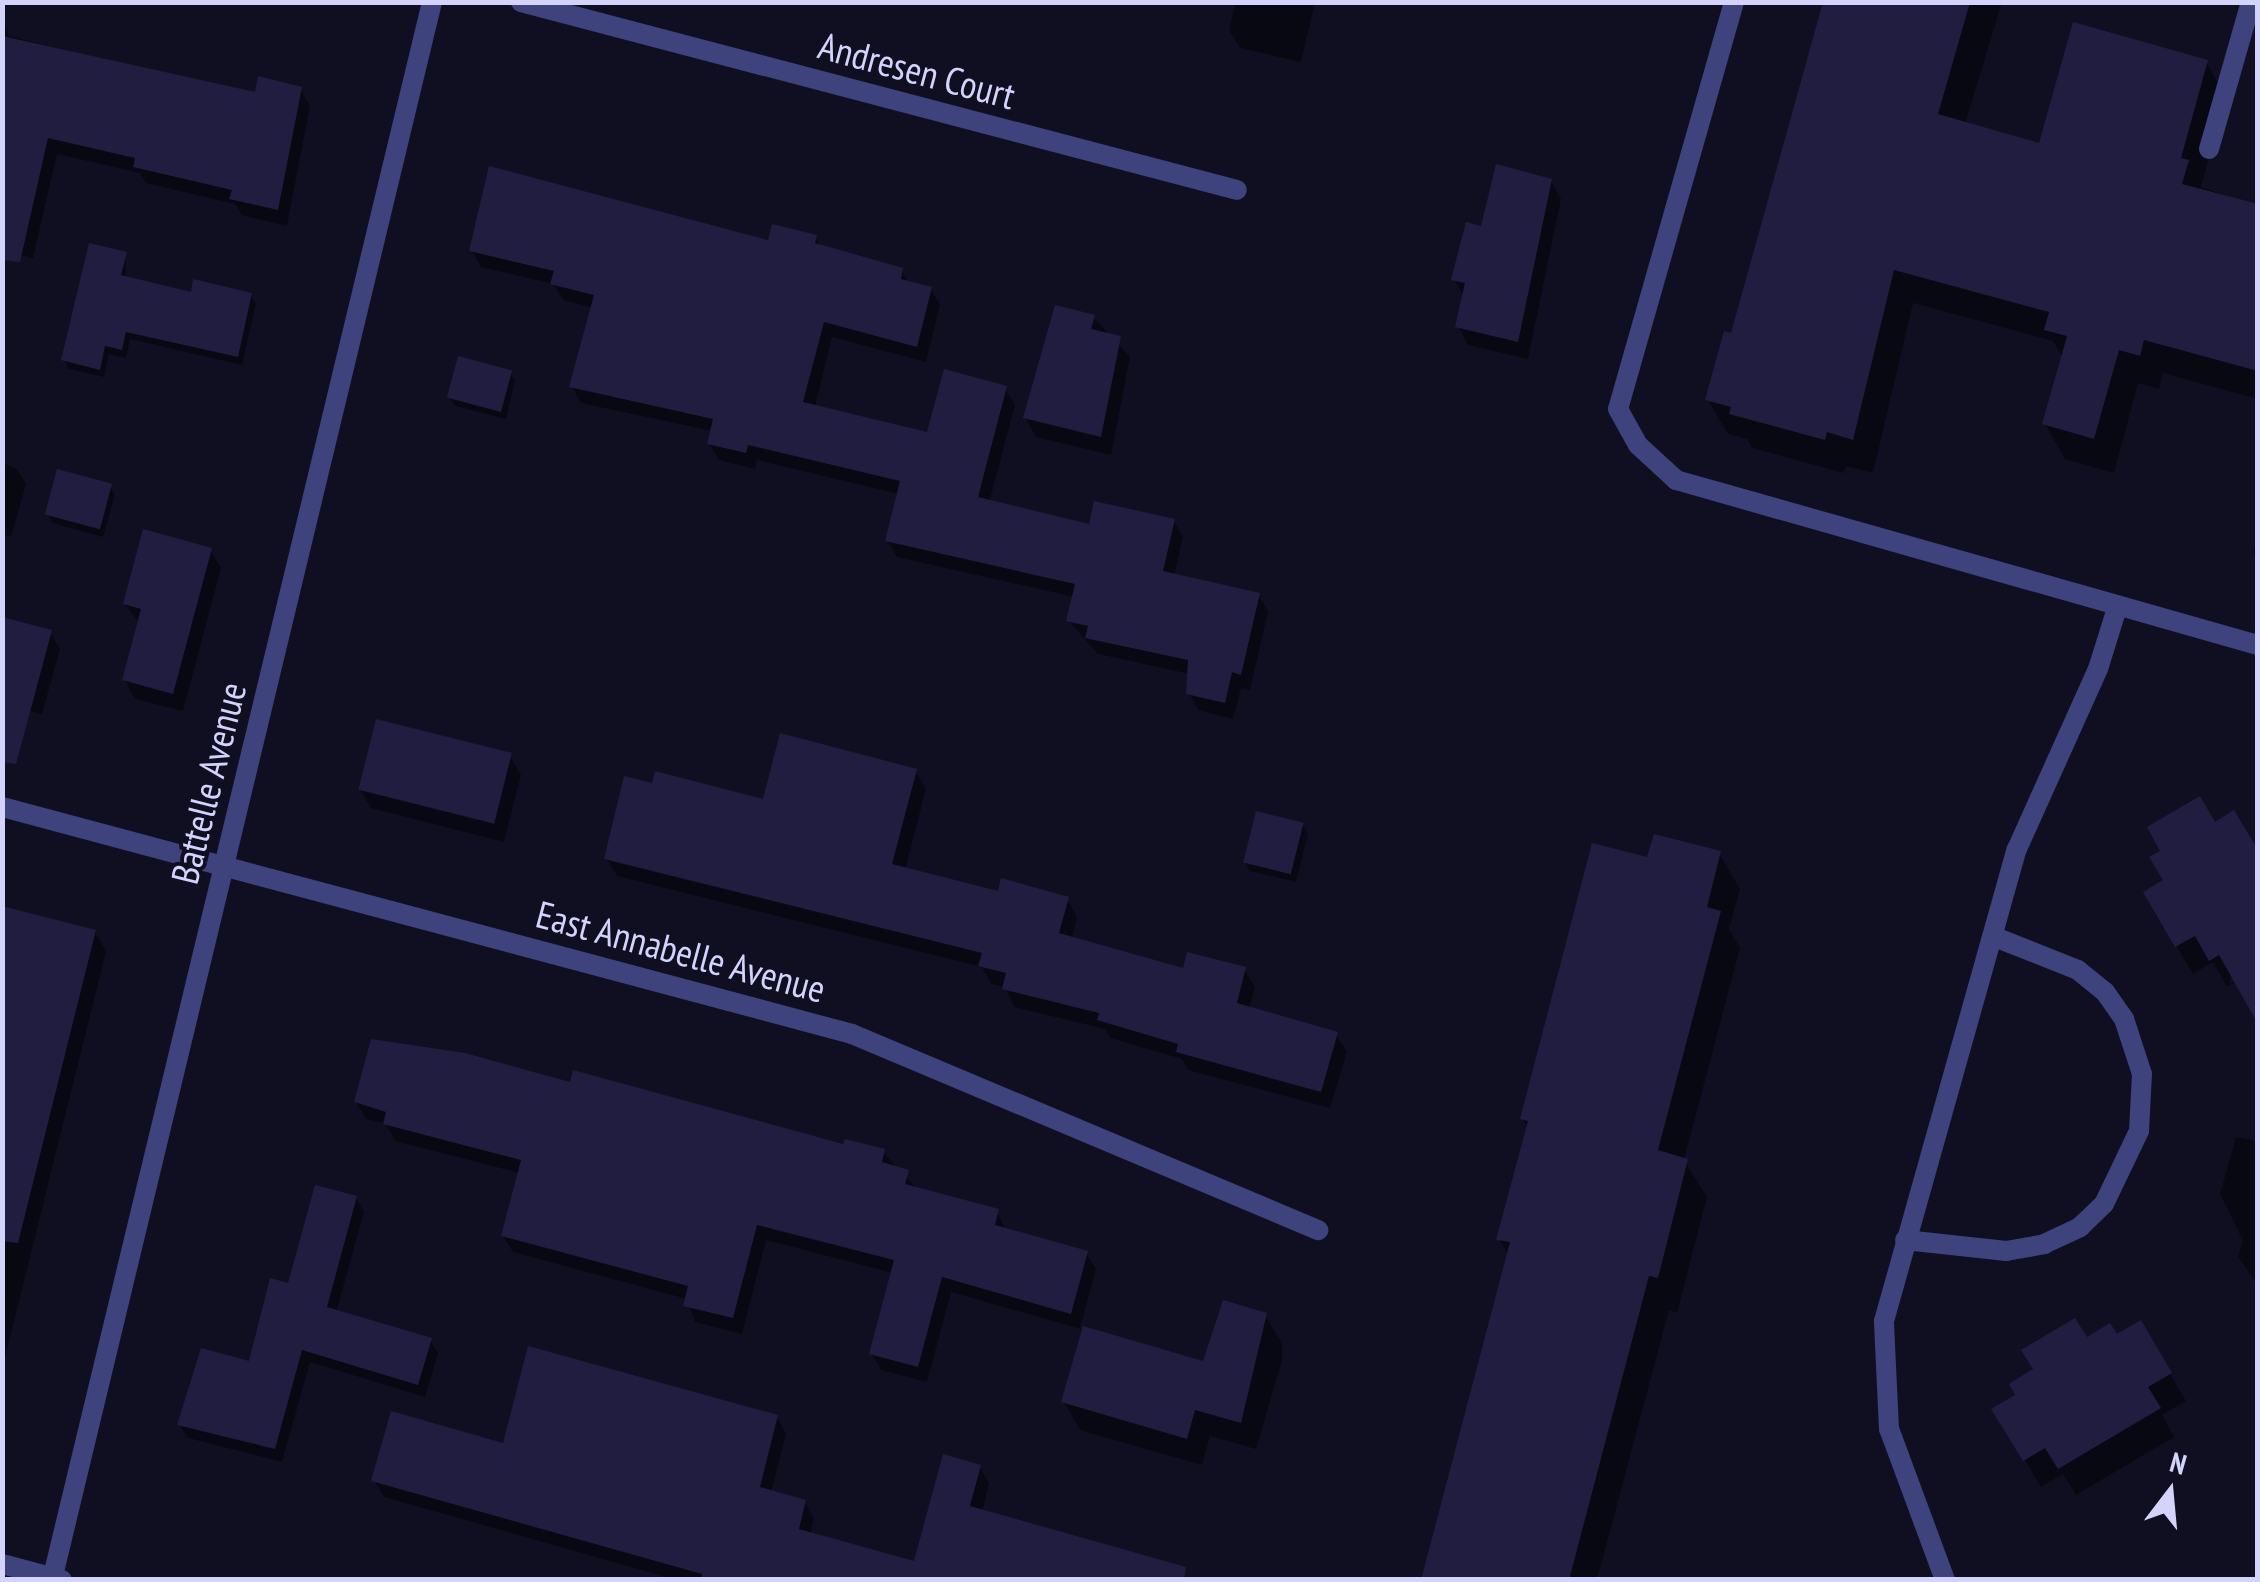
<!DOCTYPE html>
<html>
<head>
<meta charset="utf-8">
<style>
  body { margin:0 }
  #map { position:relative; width:2260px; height:1582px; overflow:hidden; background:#100f22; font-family:"PT Sans Narrow",sans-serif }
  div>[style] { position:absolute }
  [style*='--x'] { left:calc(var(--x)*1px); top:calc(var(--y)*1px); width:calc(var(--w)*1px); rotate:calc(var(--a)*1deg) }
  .shadow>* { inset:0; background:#0007 }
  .building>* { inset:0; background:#201d41; transform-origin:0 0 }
  .service>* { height:20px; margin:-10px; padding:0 10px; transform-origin:10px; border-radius:10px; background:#3e427d }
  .minor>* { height:20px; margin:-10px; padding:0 10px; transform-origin:10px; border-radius:10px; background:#3e427d }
  .tertiary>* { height:20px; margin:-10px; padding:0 10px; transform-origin:10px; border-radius:10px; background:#3e427d }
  span { translate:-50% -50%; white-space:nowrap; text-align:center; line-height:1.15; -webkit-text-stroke:8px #100f22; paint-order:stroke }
  .street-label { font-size:38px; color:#d3d3fc }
  .frame { position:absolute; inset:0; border:5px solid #d3d3fc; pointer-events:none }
  .north { position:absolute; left:2120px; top:1442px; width:100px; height:100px; -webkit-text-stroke:8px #100f22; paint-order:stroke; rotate:16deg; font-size:28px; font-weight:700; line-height:40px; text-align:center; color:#d3d3fc }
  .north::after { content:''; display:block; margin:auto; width:35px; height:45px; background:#d3d3fc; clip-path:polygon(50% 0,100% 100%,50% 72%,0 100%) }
</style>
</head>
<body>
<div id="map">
  <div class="shadow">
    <div style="clip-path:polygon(1236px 2px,1315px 2px,1301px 62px,1240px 48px,1229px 30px)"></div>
    <div style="clip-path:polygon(1825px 2px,2002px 2px,1965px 124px,2041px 146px,2206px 62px,2226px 96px,2201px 187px,2258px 207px,2258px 399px,2163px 373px,2159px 389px,2138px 383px,2114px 473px,2065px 459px,2045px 424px,2063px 358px,2053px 341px,1913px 303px,1873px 473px,1846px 466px,1844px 473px,1752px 448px,1747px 439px,1728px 434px,1708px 400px,1732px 336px)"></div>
    <div style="clip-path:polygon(2px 17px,9px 36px,157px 74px,257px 95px,300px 89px,310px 106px,287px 226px,242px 215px,235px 204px,146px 183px,140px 173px,57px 154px,33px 258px,2px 251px)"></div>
    <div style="clip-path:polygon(1551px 181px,1561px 199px,1528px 359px,1468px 345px,1458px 326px,1464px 297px,1454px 279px)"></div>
    <div style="clip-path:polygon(815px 237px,821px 247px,901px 270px,909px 283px,931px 289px,940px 305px,926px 362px,832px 337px,815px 407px,929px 435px,1005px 388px,1015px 405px,989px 503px,1091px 527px,1174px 521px,1183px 537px,1174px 576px,1259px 596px,1268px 612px,1250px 690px,1241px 688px,1233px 719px,1198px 710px,1189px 693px,1190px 674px,1098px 654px,1069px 621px,1075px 597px,897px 557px,887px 540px,899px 494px,757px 460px,755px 469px,719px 460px,709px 443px,712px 431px,581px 403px,572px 387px,593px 308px,563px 300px,554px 284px,481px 267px,471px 250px)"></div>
    <div style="clip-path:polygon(125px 254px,126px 279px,193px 295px,251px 296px,256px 304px,242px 365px,130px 339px,126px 358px,109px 354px,104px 377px,69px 369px,64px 360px)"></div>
    <div style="clip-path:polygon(1093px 317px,1130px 357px,1111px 455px,1036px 437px,1025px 418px)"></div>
    <div style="clip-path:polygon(510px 372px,515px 380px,506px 419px,455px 406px,450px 398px)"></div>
    <div style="clip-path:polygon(2px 463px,16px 468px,26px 484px,11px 537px,2px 534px)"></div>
    <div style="clip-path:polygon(110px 486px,115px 495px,103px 537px,53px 523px,48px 514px)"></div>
    <div style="clip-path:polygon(2258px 537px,2258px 560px,2253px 552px)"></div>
    <div style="clip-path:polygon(210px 550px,221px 568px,183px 711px,135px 699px,125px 680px,140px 624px,125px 604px)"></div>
    <div style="clip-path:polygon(50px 632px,60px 649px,42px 714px,2px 703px)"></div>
    <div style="clip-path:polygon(510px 756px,521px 775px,504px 842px,371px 808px,360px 790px)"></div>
    <div style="clip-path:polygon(915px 771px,926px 789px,905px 870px,1000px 894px,1067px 899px,1077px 917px,1072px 939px,1185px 971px,1244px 969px,1255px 987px,1249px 1009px,1336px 1034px,1347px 1052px,1330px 1108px,1188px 1070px,1182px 1059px,1110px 1038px,1105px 1029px,1014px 1007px,1005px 987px,991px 984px,982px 967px,617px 876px,607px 859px,764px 802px)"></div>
    <div style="clip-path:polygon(1303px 825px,1308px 834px,1296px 882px,1250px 871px,1245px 862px)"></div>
    <div style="clip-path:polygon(2215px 825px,2258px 962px,2230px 978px,2230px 984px,2258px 968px,2227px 987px,2213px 962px,2193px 974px,2146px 893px,2166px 882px)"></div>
    <div style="clip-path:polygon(1719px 853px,1740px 889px,1729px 929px,1740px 948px,1684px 1160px,1707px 1197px,1677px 1313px,1669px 1310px,1597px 1580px,1429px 1580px,1509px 1256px,1499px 1239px,1528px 1129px,1522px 1118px,1649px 860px)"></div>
    <div style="clip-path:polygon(3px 909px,95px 932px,106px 951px,2px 1370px)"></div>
    <div style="clip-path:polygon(572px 1085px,883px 1152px,918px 1190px,997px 1211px,1006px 1231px,1086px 1253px,1096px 1269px,1080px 1328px,1205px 1364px,1265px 1315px,1282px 1343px,1282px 1360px,1256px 1449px,1210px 1436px,1202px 1465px,1080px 1430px,1064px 1402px,1084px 1330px,951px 1292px,927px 1382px,881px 1370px,872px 1354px,893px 1273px,766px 1240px,742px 1334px,695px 1322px,687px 1299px,513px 1252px,503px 1236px,520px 1173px,395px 1141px,386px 1124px,366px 1119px,356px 1102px)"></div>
    <div style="clip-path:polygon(2236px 1137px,2258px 1141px,2258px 1285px,2238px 1257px,2243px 1241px,2220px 1194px)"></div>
    <div style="clip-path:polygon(356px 1198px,364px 1212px,336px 1313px,430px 1340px,438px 1353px,425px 1397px,310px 1362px,282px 1462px,188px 1438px,180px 1425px,251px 1364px,290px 1286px)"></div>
    <div style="clip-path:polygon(2140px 1323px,2186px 1401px,2162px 1415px,2174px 1437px,2076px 1495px,2063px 1474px,2041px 1487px,1995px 1410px,2086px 1340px,2117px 1338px)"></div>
    <div style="clip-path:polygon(777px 1417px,786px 1434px,771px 1493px,805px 1502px,814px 1519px,810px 1535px,915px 1564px,980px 1467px,989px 1484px,982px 1512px,1159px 1580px,677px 1580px,384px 1497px,374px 1480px,505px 1446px)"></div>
  </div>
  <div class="building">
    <div style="clip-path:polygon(1823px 2px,1970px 2px,1938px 114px,2039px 143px,2073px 22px,2208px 60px,2181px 158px,2189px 160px,2182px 184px,2258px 204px,2258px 371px,2144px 340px,2140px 356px,2119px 350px,2094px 439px,2042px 424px,2067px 336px,2044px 330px,2049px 312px,1894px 270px,1853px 440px,1827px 432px,1825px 440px,1729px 414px,1731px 407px,1705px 400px,1724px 331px,1731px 333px)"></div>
    <div style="clip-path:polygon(2px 36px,255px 92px,258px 76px,302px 87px,278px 210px,229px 199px,232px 190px,133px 167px,135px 158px,48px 138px,20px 262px,2px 260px)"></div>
    <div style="clip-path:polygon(1496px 164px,1552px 179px,1518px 342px,1455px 327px,1465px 283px,1451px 280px,1466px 222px,1481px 226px)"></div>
    <div style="clip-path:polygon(489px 166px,768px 240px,772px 224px,817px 235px,815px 243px,903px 268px,901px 279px,932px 287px,917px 347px,824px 322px,803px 402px,927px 432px,944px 369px,1007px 386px,978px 497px,1089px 524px,1094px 501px,1175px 519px,1163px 571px,1260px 593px,1241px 675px,1232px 672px,1225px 703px,1186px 694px,1188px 660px,1085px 638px,1088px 626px,1066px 621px,1075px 584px,885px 541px,900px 481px,748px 445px,746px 453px,707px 444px,713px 419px,569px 387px,594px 295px,550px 284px,554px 271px,469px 251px)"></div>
    <div style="clip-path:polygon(89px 243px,127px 252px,121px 275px,191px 292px,193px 279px,252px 293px,238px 357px,126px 332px,122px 350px,105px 346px,100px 370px,61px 360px)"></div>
    <div style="clip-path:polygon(1055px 305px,1095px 315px,1091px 329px,1121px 336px,1101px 437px,1023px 418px)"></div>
    <div style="left:458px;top:356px;width:56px;height:43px;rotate:15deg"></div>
    <div style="left:57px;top:469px;width:57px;height:47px;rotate:15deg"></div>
    <div style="clip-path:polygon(143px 529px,212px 548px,173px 694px,122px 680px,141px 609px,123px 604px)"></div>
    <div style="clip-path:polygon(2px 617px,52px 630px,16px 764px,2px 762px)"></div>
    <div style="left:376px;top:719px;width:140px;height:73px;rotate:14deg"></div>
    <div style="clip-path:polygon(780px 733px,917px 769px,892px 864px,998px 891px,1001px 878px,1069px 897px,1059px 933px,1183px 968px,1187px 952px,1246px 967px,1237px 1003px,1338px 1032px,1321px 1092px,1176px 1052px,1178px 1044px,1097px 1020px,1099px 1013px,1002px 989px,1006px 973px,978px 966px,982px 953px,604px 859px,624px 776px,652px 783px,655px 771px,763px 799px)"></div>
    <div style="clip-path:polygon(2200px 796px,2215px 822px,2234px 810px,2258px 850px,2258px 1024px,2219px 955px,2209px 961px,2195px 936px,2175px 947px,2143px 892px,2163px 880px,2149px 857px,2160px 851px,2147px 827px)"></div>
    <div style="left:1256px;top:811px;width:49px;height:53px;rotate:14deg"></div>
    <div style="clip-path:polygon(1654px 834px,1721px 851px,1707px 907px,1721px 911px,1658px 1150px,1688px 1159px,1658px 1278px,1649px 1276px,1569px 1580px,1421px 1580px,1510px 1242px,1496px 1240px,1528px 1121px,1520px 1119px,1592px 843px,1647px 857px)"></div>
    <div style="clip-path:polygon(2px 906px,96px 930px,18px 1243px,2px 1241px)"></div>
    <div style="clip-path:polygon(371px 1039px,465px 1053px,570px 1082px,573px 1070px,843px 1144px,845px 1139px,885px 1149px,882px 1162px,909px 1170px,905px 1184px,999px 1209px,995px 1225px,1088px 1251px,1071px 1314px,942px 1277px,918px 1367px,869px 1354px,894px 1260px,757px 1225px,733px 1318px,683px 1306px,688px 1286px,501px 1236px,521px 1160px,383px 1124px,386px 1112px,354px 1102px)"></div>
    <div style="clip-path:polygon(315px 1185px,357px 1196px,327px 1307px,432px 1338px,418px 1385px,302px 1350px,275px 1449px,177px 1425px,201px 1348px,249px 1361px,270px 1278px,288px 1283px)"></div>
    <div style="clip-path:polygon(1223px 1300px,1267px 1313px,1241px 1423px,1195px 1410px,1187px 1439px,1061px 1402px,1083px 1326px,1203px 1361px)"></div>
    <div style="clip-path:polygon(2075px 1318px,2087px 1337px,2110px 1323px,2117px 1334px,2141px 1320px,2172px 1373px,2148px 1387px,2161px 1408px,2058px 1469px,2045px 1448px,2023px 1461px,1991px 1409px,2015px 1395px,2009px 1384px,2033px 1369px,2021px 1350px)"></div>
    <div style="clip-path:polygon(528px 1346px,778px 1415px,760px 1487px,806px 1500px,799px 1529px,914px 1561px,943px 1454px,981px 1465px,970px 1506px,1186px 1567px,1184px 1580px,701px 1580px,702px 1574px,371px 1481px,391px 1411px,503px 1443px)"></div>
  </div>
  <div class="service">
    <div style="--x:1734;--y:2;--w:423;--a:105.9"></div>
    <div style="--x:1618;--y:409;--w:41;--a:60.9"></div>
    <div style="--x:1638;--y:445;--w:52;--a:42.6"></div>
    <div style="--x:1676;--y:480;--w:605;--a:15.83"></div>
    <div style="--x:2209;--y:149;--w:153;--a:-74.1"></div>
    <div style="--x:1905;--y:1240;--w:102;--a:6.2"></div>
    <div style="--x:2006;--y:1251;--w:39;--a:-10"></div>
    <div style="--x:2044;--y:1244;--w:40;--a:-25"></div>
    <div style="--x:2080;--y:1227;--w:33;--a:-44"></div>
    <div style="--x:2104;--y:1204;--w:81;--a:-64.4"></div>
    <div style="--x:2139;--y:1131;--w:57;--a:-87"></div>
    <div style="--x:2142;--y:1074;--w:58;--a:-108.1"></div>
    <div style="--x:2124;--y:1019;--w:33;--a:-125"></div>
    <div style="--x:2105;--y:992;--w:35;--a:-141"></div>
    <div style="--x:2078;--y:970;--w:92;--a:-158.4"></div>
    <div style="--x:1945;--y:1580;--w:161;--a:-110.3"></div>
    <div style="--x:1889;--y:1429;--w:108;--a:-92.7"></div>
    <div style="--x:1884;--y:1321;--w:490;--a:-74.3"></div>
    <div style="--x:2017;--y:849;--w:197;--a:-65.8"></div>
    <div style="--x:2098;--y:669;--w:64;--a:-72.7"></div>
  </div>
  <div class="minor">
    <div style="--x:521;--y:2;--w:740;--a:14.71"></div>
    <div style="--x:2;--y:807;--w:880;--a:14.95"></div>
    <div style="--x:852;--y:1034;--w:506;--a:22.81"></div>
    <div style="--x:52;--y:1580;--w:1623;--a:-76.46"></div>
  </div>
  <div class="tertiary">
    <div style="--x:2;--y:1564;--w:62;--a:14.9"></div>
  </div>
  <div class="street-label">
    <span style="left:917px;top:70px;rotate:15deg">Andresen Court</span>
    <span style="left:208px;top:783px;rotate:-76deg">Battelle Avenue</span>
    <span style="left:681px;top:951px;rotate:15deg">East Annabelle Avenue</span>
  </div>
  <div class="frame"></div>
  <div class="north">N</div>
</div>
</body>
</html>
